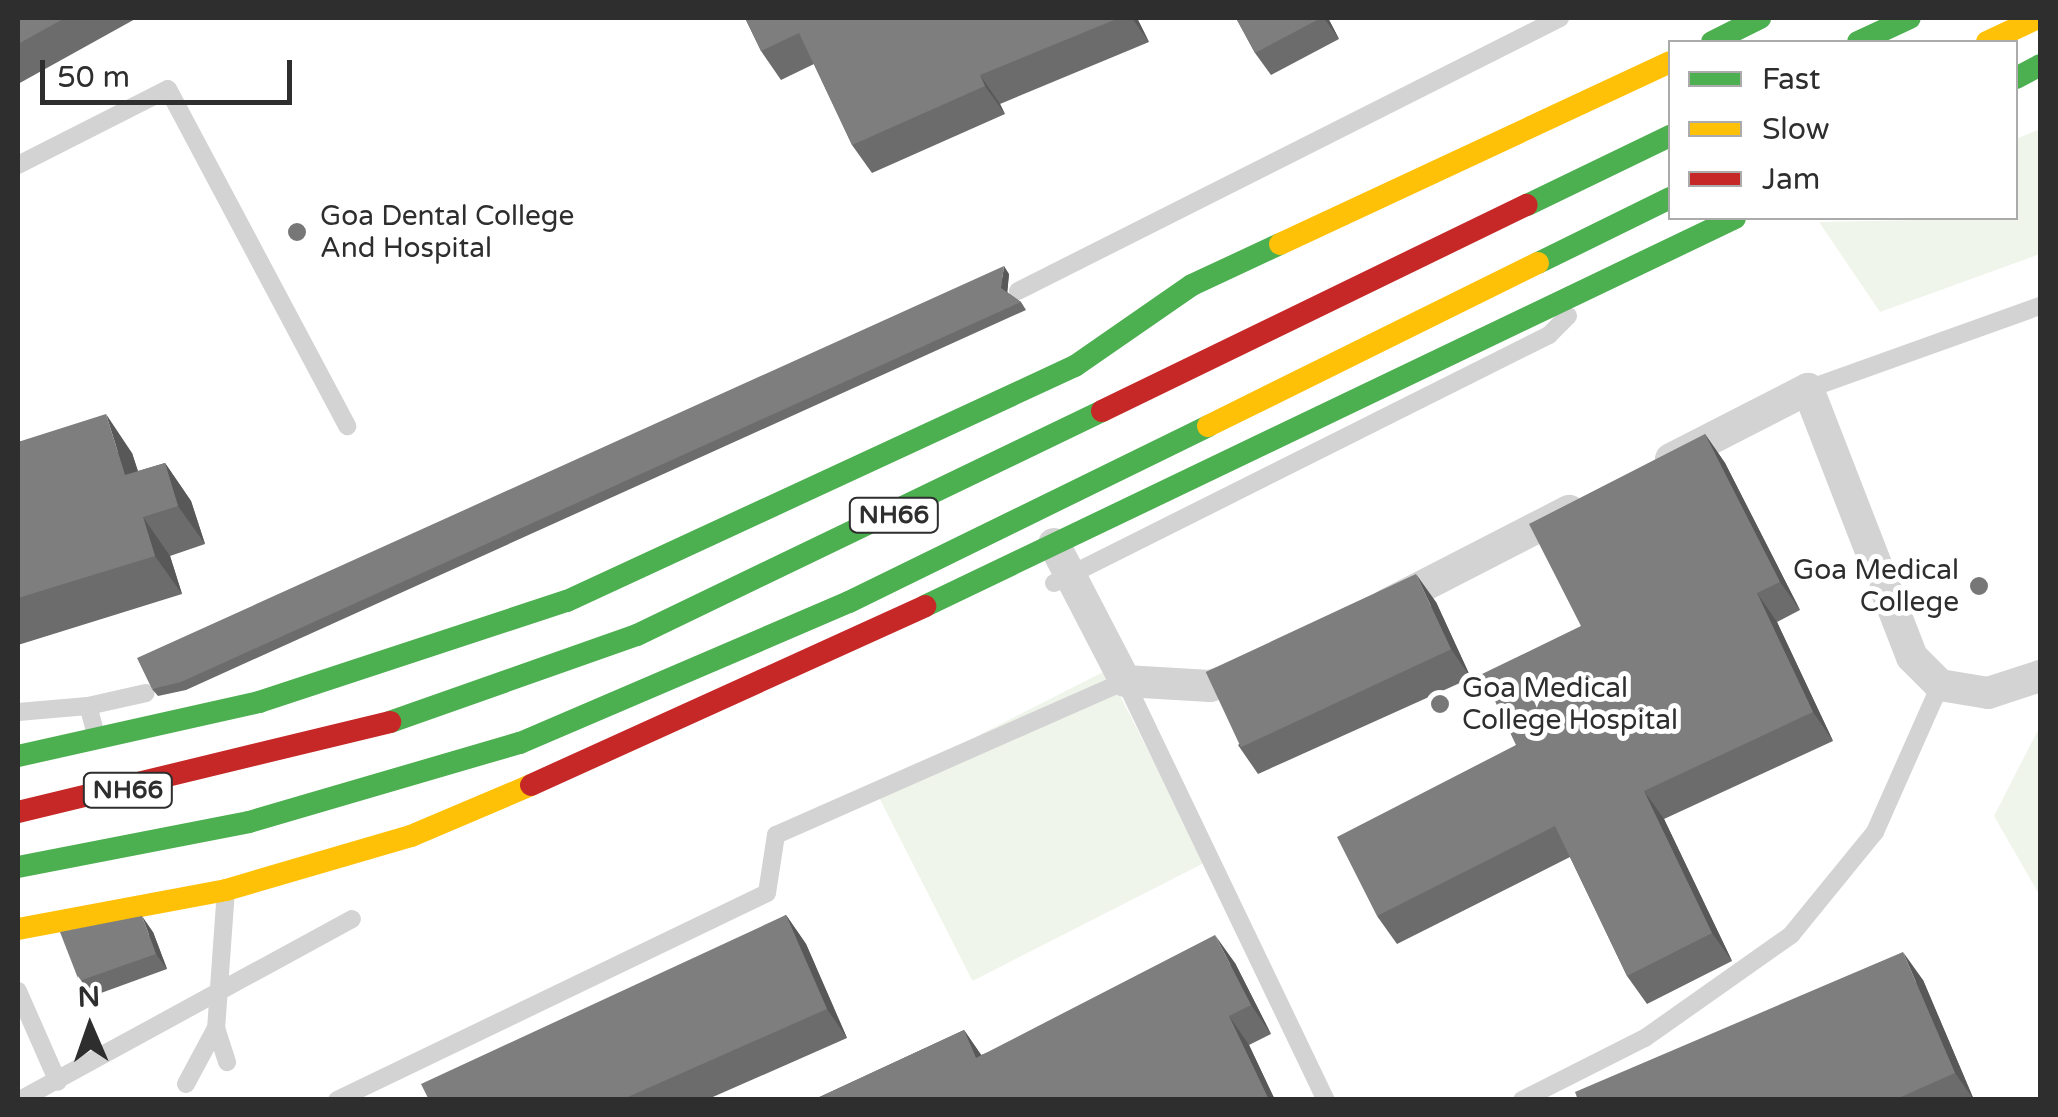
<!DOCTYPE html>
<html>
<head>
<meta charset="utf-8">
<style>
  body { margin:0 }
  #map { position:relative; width:2058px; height:1117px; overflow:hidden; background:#fff; font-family:"Varela Round",sans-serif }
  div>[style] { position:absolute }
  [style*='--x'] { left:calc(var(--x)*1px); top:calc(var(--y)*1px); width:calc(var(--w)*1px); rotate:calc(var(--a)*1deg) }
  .green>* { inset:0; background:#f0f5eb; transform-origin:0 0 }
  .lane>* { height:18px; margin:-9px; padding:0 9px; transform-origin:9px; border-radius:9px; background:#d3d3d3 }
  .street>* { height:32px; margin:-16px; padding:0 16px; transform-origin:16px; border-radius:16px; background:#d3d3d3 }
  .fast>* { height:22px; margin:-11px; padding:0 11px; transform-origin:11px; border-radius:11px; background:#4caf50 }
  .slow>* { height:22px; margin:-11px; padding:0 11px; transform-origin:11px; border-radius:11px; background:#ffc107 }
  .jam>* { height:22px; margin:-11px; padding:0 11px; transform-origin:11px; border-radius:11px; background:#c62828 }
  .wall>* { inset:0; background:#6c6c6c }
  .shaded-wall>* { inset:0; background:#585858 }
  .building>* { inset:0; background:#7e7e7e; transform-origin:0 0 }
  .dots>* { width:28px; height:28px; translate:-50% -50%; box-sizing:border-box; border:5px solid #fff; border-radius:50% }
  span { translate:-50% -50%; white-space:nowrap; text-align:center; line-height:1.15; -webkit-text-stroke:10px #fff; paint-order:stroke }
  .shield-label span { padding:2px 8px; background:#fff; border:2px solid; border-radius:8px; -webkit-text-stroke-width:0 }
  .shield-label { font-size:25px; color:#2e2e2e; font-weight:700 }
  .poi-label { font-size:28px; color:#2e2e2e }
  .left { translate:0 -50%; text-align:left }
  .right { translate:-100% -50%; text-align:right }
  .frame { position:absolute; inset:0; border:20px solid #2e2e2e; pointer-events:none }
  .legend { position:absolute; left:1668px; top:40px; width:350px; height:180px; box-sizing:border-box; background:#fff; border:2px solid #ababab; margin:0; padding:12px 18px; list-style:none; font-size:30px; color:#2e2e2e }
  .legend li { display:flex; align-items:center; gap:20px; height:50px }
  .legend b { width:50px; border:2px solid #ababab }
  .north { position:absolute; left:40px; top:977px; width:100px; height:100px; -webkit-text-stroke:8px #fff; paint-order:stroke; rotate:358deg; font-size:28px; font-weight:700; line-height:40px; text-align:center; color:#2e2e2e }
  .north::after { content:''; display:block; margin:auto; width:35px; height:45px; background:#2e2e2e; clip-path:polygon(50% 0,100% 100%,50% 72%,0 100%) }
  .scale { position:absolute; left:40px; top:60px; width:252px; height:45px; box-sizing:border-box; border:5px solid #2e2e2e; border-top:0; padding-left:12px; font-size:30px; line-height:35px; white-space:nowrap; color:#2e2e2e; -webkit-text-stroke:8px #fff; paint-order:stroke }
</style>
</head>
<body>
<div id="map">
  <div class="green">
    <div style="clip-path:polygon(2040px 129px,2040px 254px,1880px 312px,1819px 222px,2016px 218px,2016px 139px)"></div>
    <div style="left:1107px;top:670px;width:216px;height:261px;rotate:63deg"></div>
    <div style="clip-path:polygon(2040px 726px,2040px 896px,1994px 816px)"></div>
  </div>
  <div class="lane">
    <div style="--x:18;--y:165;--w:168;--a:-26.9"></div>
    <div style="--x:168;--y:89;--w:382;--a:62"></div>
    <div style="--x:1018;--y:291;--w:607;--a:-26.73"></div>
    <div style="--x:1808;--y:389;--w:246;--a:-19.7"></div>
    <div style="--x:1054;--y:583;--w:554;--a:-26.61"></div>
    <div style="--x:1549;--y:335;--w:27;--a:-45"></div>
    <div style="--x:18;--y:712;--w:70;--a:-4.9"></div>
    <div style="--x:96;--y:735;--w:30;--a:-105"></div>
    <div style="--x:88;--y:706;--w:59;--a:-12.6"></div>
    <div style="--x:226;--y:890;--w:138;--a:94.1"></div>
    <div style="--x:216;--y:1028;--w:36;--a:72"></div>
    <div style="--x:18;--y:991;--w:99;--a:66.3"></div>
    <div style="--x:186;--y:1084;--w:64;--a:-61.8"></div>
    <div style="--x:20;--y:1100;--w:378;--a:-28.6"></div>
    <div style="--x:337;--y:1100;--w:477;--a:-25.7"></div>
    <div style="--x:767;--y:893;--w:59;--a:-81.2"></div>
    <div style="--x:776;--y:835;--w:381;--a:-23.8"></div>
    <div style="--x:1125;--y:681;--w:465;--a:64.4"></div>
    <div style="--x:1522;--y:1100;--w:138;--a:-26.8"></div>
    <div style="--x:1645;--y:1038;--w:179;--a:-35.2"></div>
    <div style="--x:1791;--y:935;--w:133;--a:-50.8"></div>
    <div style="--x:1875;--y:832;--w:161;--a:-66.1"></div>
  </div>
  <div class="street">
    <div style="--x:1671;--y:459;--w:154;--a:-27.1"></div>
    <div style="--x:1808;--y:389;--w:287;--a:68.8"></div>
    <div style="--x:1912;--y:657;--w:40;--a:45"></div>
    <div style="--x:1940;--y:685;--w:49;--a:9.5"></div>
    <div style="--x:1988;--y:693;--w:55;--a:-18.1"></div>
    <div style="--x:1054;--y:544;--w:154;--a:62.6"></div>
    <div style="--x:1125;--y:681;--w:85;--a:3.4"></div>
    <div style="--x:1210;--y:686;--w:45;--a:-18"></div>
    <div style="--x:1386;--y:605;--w:206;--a:-27.2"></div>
  </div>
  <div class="fast">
    <div style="--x:1712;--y:42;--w:54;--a:-26.6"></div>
    <div style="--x:1858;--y:42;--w:57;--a:-24.8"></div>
    <div style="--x:2016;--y:78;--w:27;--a:-28"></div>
    <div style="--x:1527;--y:205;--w:159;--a:-25.8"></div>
    <div style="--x:1538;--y:263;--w:147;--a:-26.2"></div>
    <div style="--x:925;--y:606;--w:898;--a:-25.59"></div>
    <div style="--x:390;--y:722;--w:262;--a:-19.4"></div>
    <div style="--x:637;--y:635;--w:516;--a:-25.72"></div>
    <div style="--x:18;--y:756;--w:247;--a:-12.6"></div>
    <div style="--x:259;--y:702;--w:324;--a:-18.2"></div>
    <div style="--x:567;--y:601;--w:560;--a:-24.83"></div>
    <div style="--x:1075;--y:366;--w:142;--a:-34.7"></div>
    <div style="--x:1192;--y:285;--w:97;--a:-25"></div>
    <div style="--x:18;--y:867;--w:235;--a:-11"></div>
    <div style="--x:249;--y:822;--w:282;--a:-16.3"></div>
    <div style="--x:520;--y:743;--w:358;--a:-23.2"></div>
    <div style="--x:849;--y:602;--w:400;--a:-26.1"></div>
  </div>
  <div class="slow">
    <div style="--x:1987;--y:42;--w:56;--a:-25.2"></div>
    <div style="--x:1280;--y:244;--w:430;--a:-25"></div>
    <div style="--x:1208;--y:426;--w:368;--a:-26.3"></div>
    <div style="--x:18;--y:929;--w:212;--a:-10.6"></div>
    <div style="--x:226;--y:890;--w:193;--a:-16.3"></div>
    <div style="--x:411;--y:836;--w:130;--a:-23"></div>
  </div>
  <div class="jam">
    <div style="--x:1102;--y:411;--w:472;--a:-25.9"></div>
    <div style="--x:531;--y:785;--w:433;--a:-24.4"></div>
    <div style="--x:18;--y:812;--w:383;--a:-13.6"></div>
  </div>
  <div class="wall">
    <div style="clip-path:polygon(18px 18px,137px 18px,18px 84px)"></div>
    <div style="clip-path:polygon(745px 18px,1137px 18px,1149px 42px,1000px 104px,1005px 114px,872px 173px,852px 145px,814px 64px,781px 80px,761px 51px)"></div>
    <div style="clip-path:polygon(1236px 18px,1328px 18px,1339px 39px,1271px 75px,1255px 53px)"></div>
    <div style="clip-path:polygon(1009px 274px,1007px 292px,1021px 302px,1026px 310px,186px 690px,158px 696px,152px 689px)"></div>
    <div style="clip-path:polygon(1705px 434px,1725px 463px,1800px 610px,1777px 622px,1833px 741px,1664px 819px,1732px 961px,1647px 1004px,1627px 976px,1570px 857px,1397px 944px,1377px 916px,1516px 745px,1581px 626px)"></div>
    <div style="clip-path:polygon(18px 436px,19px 441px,132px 453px,138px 471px,165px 463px,191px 501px,205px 544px,170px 556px,182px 594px,18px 645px)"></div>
    <div style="clip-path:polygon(1436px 602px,1471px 678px,1258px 774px,1238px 745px)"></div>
    <div style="clip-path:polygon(786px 915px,806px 944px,847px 1038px,706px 1100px,429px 1100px)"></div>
    <div style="clip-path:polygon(153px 932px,167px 969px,90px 997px,79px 981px)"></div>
    <div style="clip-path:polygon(1235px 963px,1271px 1034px,1249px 1045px,1275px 1100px,813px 1100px,964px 1030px,981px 1055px)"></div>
    <div style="clip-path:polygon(1923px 980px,1974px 1100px,1578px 1100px)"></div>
  </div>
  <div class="shaded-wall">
    <div style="clip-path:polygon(1132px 18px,1137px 18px,1149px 42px)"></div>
    <div style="clip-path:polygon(1324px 18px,1328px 18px,1339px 39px)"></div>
    <div style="clip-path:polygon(980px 75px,1000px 104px,1005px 114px,985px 86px)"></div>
    <div style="clip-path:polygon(1004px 266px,1009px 274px,1007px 296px,1001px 288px)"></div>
    <div style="clip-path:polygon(106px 414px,132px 453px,151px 513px,125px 475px)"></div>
    <div style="clip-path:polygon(1705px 434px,1725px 463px,1800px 610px,1780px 582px)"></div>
    <div style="clip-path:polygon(165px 463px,191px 501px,205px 544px,178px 506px)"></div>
    <div style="clip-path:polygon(143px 517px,170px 556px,182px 594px,155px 556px)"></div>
    <div style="clip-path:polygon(1416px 574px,1436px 602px,1471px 678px,1451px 649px)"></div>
    <div style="clip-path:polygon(1757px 593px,1777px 622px,1833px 741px,1813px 712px)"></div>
    <div style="clip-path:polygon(1644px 791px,1664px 819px,1732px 961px,1712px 933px)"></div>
    <div style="clip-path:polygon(786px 915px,806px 944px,847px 1038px,827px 1009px)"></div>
    <div style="clip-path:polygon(142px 916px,153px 932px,167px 969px,156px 954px)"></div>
    <div style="clip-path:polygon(1215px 935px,1235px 963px,1271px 1034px,1251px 1005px)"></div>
    <div style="clip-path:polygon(1903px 952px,1923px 980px,1974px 1100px,1955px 1073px)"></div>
    <div style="clip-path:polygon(1229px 1016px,1249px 1045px,1275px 1100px,1269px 1100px)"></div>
    <div style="clip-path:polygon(964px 1030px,984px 1059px,976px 1058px)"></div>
  </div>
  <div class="building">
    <div style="clip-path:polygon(18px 18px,65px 18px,18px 44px)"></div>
    <div style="clip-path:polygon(745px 18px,1119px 18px,980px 75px,985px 86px,852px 145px,799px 33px,761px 51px)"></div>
    <div style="clip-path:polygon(1236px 18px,1321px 18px,1255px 53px)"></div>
    <div style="clip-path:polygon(1004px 266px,1001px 288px,1021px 302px,181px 682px,152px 689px,137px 658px)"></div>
    <div style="clip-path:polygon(106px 414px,125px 475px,165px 463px,178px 506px,143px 517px,155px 556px,18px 598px,18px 442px)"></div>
    <div style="clip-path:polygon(1705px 434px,1780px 582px,1757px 593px,1813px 712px,1644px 791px,1712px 933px,1627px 976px,1555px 826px,1377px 916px,1337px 837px,1516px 745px,1482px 674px,1581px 626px,1529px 524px)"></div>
    <div style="left:1416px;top:574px;width:83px;height:232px;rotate:65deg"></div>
    <div style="clip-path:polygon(786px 915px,827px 1009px,621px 1100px,429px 1100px,421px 1084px)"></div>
    <div style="clip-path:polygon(142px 916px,156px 954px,79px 981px,60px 932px)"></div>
    <div style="clip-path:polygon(1215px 935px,1251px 1005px,1229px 1016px,1269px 1100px,813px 1100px,964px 1030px,976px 1058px)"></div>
    <div style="clip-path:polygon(1903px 952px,1955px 1073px,1894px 1100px,1578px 1100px,1575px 1092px)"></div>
  </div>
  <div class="dots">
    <div style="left:297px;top:232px;background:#777"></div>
    <div style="left:1979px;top:586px;background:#777"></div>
    <div style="left:1440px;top:704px;background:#777"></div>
  </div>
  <div class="shield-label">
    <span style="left:894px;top:515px">NH66</span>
    <span style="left:128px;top:790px">NH66</span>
  </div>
  <div class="poi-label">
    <span class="left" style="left:320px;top:232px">Goa Dental College<br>And Hospital</span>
    <span class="right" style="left:1959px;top:586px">Goa Medical<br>College</span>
    <span class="left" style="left:1462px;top:704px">Goa Medical<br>College Hospital</span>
  </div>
  <div class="frame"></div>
  <ul class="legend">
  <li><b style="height:12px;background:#4caf50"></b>Fast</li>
  <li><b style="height:12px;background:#ffc107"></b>Slow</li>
  <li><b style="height:12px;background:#c62828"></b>Jam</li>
  </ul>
  <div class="north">N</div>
  <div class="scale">50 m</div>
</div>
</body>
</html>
